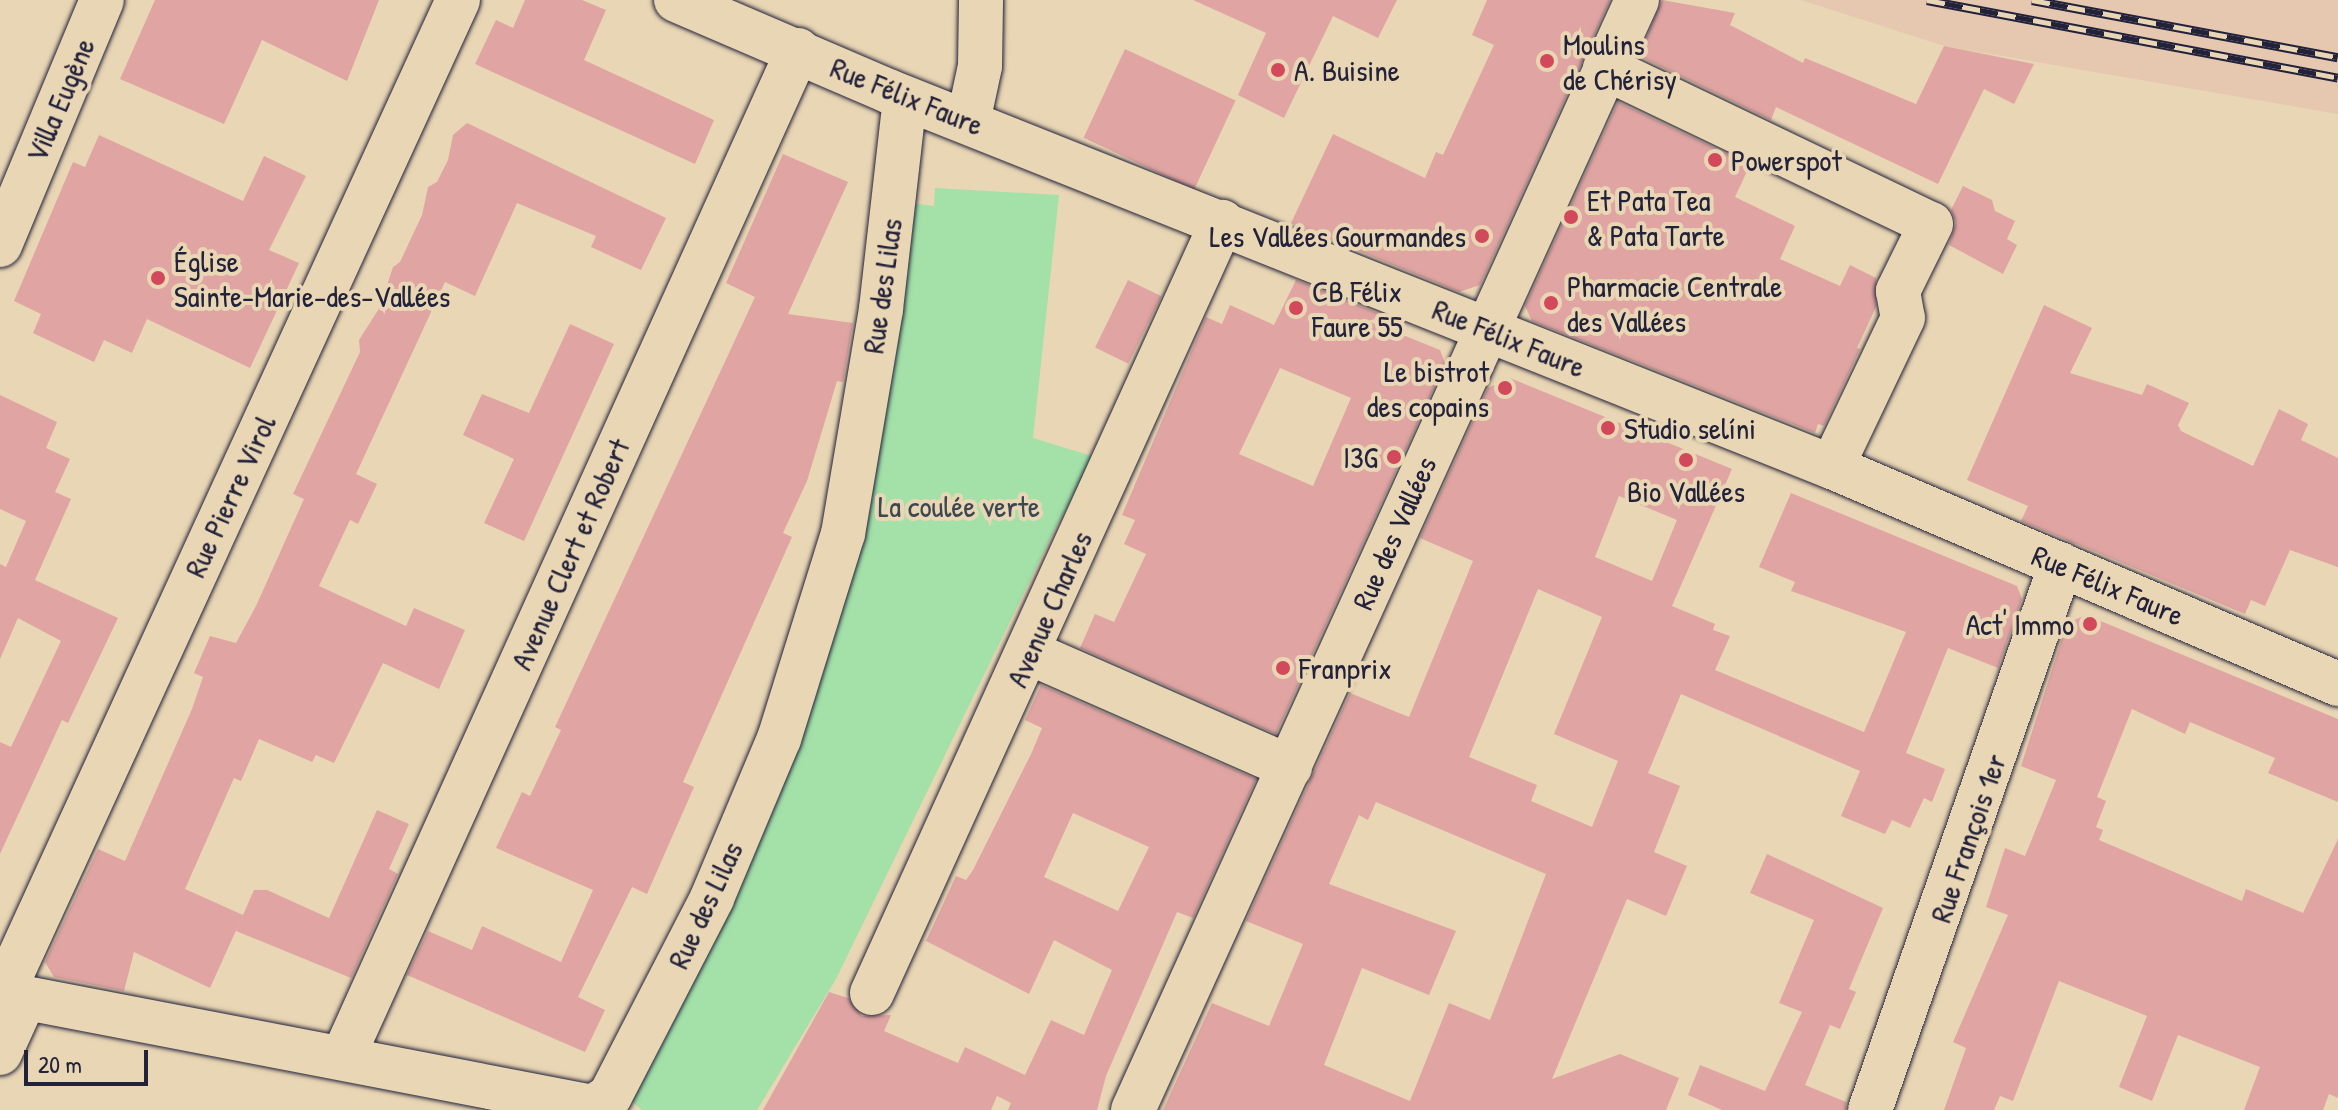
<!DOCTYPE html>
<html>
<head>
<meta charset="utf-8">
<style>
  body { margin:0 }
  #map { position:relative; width:2338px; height:1110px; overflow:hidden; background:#e9d6b4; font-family:"Patrick Hand",sans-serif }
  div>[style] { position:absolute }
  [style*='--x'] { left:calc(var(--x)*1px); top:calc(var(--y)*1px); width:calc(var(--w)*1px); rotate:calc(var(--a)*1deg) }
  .built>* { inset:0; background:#e6c7af }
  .green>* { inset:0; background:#a3e1a9 }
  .building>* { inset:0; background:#e0a5a2; transform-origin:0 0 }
  .roads { filter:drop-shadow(0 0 2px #22223b) drop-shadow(0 0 2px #22223b) }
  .minor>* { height:44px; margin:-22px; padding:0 22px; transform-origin:22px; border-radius:22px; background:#e9d6b4 }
  .rail>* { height:9px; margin-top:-4.5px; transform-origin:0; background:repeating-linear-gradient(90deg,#e9d6b4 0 18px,#22223b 0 36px); box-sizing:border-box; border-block:2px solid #22223b }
  .dots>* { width:22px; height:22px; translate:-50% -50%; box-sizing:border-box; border:4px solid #e9d6b4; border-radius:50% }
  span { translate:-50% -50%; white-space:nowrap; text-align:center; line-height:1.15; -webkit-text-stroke:8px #e9d6b4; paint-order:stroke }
  .poi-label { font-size:30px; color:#22223b }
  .left { translate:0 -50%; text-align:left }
  .right { translate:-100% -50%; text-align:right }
  .street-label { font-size:30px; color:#22223b }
  .park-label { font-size:30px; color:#3c4851 }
  .scale { position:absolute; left:24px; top:1050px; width:124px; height:36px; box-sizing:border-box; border:4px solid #22223b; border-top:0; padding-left:10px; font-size:24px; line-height:28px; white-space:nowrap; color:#22223b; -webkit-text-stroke:6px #e9d6b4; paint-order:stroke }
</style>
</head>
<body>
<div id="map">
  <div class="built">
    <div style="clip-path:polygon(1801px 0,2338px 0,2338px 114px,1944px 46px)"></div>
  </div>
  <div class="green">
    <div style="clip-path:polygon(935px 188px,1059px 195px,1033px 438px,1095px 457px,1055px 529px,836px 979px,757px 1110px,642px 1110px,623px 1094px,766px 803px,904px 202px,934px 206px)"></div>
  </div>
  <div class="building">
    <div style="clip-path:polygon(155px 0,379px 0,347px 81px,262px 40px,224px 124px,120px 79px)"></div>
    <div style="clip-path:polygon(525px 0,582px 0,606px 10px,584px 60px,714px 120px,695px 164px,475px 64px,496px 20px,513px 28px)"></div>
    <div style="clip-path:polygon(1193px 0,1397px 0,1378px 38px,1333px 16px,1284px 118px,1238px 95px,1266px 33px)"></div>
    <div style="clip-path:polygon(1487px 0,1610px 0,1480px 285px,1459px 292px,1291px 223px,1333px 134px,1425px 178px,1436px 152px,1443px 155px,1494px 45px,1472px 35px)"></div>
    <div style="clip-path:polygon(1662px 0,1735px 13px,1730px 25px,1803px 63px,1805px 58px,1916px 104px,1944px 46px,2034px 64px,2014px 104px,1984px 89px,1938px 184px,1776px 107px,1771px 120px,1639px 56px)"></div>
    <div style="left:1125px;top:49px;width:122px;height:98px;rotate:25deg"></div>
    <div style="clip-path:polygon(1618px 102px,1750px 165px,1735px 197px,1795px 226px,1780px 259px,1840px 286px,1850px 265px,1876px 278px,1876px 307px,1857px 348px,1860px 349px,1824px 426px,1818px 424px,1815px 433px,1532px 321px,1525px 306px)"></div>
    <div style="clip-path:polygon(467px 123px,666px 218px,641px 270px,591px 247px,596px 236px,517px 203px,475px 296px,445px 282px,356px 474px,377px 484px,358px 524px,350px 520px,319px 586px,406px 626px,414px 608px,465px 630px,439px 689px,383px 663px,334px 763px,316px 755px,312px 762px,259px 739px,241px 781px,234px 778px,185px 889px,243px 915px,254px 890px,267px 890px,329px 918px,377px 810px,409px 824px,389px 869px,398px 874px,351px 978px,236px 931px,243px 915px,210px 988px,134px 952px,124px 991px,54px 977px,45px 962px,98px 849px,125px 861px,192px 709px,203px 677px,194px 673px,210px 636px,236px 643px,256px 606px,304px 499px,293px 494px,360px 352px,359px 340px,380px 307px,393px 267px,400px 262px,422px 215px,428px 187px,437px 182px,448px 160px,453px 135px)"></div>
    <div style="clip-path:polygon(99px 135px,243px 201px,264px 156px,306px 176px,269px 250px,299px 263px,250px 368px,147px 319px,132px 353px,104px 340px,94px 362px,33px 333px,41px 314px,14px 301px,73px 162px,85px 167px)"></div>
    <div style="clip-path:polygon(783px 154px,848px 182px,788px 314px,853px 323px,843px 382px,837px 381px,807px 481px,783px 533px,792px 537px,683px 782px,694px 787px,647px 894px,632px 887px,578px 997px,605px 1010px,585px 1052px,407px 975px,428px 931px,472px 950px,482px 926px,561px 962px,593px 890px,496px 848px,522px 792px,530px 796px,561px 730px,555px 727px,755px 297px,726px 283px)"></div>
    <div style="clip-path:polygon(1963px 186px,1992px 200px,1995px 211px,2015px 221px,2007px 239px,2017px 245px,2003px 274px,1949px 245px,1956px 223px,1951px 210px)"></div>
    <div style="left:1128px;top:280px;width:37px;height:75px;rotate:26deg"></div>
    <div style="clip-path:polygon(evenodd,1296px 280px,1385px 316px,1368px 321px,1440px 350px,1445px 363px,1276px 734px,1080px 648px,1095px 614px,1114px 622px,1146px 554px,1124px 544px,1135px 520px,1122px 515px,1206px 317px,1222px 324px,1230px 305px,1274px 325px,1296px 280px,1280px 368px,1351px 398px,1313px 486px,1239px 454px,1280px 368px)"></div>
    <div style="clip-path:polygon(2044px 305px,2092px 328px,2070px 373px,2142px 395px,2147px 384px,2189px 403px,2178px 425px,2181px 431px,2253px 466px,2279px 409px,2308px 424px,2301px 440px,2338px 458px,2338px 567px,2290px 550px,2265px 606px,2251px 600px,2245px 614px,2021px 521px,2028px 506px,1967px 480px)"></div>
    <div style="clip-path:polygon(570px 324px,614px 344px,524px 541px,484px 523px,514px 459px,463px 435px,482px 394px,529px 413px)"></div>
    <div style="clip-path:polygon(evenodd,1510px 378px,1732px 469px,1672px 606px,1715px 624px,1713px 630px,1730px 636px,1715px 670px,1864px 732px,1906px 632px,1791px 591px,1795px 582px,1759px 567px,1791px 493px,2017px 586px,2022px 599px,1998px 668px,1948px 648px,1906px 753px,1945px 769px,1932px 802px,1924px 798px,1910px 828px,1892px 820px,1885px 834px,1841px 816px,1860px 771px,1681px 694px,1648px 773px,1680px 786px,1654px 852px,1687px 866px,1666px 916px,1627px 899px,1552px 1079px,1620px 1054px,1679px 1078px,1666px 1110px,1163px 1110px,1212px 1003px,1269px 1026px,1303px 944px,1246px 921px,1350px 693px,1409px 717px,1473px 561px,1420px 538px,1488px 388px,1510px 378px,1619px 496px,1677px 520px,1652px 581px,1595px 557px,1619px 496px,1510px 378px,1538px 589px,1602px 617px,1554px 734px,1618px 761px,1592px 827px,1531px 801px,1537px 785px,1469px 757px,1538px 589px,1510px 378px,1376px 802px,1546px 874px,1490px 1020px,1449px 1003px,1410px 1101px,1324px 1065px,1362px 968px,1429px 995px,1456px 931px,1329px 884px,1359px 815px,1368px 820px,1376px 802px)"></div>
    <div style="clip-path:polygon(0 395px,57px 422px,46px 448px,70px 459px,55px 492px,71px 499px,35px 580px,118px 618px,68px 723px,62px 720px,0 854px,0 742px,11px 747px,61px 641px,18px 618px,0 659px,0 564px,6px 567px,26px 521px,0 509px)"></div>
    <div style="clip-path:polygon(2086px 615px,2338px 719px,2338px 802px,2268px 773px,2275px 758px,2190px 722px,2185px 734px,2132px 709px,2097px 797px,2106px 801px,2096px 827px,2103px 830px,2099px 840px,2242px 901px,2246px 889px,2303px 913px,2338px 839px,2338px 1098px,2329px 1094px,2323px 1110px,2244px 1110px,2260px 1067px,2178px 1035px,2152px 1101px,2119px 1087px,2147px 1016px,2059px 981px,2013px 1101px,2000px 1096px,1994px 1110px,1944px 1110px,1966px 1048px,1953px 1042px,2008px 915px,1986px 907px,2005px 848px,2025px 856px,2056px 780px,2021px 766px,2067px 623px)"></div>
    <div style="clip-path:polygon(evenodd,1041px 685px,1256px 779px,1193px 918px,1177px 912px,1106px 1076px,1097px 1110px,1008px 1110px,1011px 1103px,997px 1096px,991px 1110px,763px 1110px,829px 992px,848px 998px,862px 1016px,891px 1015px,884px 1031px,958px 1063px,965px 1047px,1025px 1075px,1051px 1020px,1084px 1035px,1112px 970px,1054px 940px,1029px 994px,926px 941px,956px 876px,966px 880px,973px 870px,1032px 752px,1042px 728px,1025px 720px,1041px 685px,1073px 813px,1149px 847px,1118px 911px,1044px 877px,1073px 813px)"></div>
    <div style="clip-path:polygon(1767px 854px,1883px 908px,1849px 989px,1856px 992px,1840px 1029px,1830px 1025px,1805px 1085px,1846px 1102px,1846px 1110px,1722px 1110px,1688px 1095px,1700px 1065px,1765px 1091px,1802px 1012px,1779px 1003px,1814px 920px,1750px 893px)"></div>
  </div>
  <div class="roads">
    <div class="minor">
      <div style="--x:676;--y:0;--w:231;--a:23.2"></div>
      <div style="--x:888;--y:91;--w:1016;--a:21.72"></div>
      <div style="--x:1832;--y:467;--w:551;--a:23.21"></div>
      <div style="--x:1605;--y:68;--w:361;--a:25.6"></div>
      <div style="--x:1931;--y:224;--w:75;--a:116.2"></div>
      <div style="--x:1898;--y:291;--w:27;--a:80"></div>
      <div style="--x:1903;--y:318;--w:165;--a:115.5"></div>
      <div style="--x:968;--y:122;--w:57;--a:-77.9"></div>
      <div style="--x:980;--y:66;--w:66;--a:-89.1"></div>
      <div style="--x:0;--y:245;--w:265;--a:-67.4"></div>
      <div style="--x:1030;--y:653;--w:284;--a:23.7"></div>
      <div style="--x:0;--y:993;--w:604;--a:10.88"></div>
      <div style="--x:593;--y:1107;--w:20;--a:-33"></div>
      <div style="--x:610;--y:1096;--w:223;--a:-62.7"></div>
      <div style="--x:712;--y:898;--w:173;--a:-67.2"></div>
      <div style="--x:779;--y:739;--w:215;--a:-72.7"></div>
      <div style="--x:843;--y:534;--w:228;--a:-80.4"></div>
      <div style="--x:881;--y:309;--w:212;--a:-83.5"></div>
      <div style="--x:3;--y:993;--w:1092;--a:-65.38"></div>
      <div style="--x:872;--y:993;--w:847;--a:-65.58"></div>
      <div style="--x:0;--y:1053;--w:60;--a:-65.6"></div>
      <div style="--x:343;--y:1057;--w:1105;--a:-65.68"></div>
      <div style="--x:1133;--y:1110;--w:1219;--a:-65.58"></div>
      <div style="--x:1870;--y:1110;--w:578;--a:-70.72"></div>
    </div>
  </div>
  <div class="rail">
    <div style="--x:1927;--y:0;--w:418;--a:10.7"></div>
    <div style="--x:2032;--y:0;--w:311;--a:10.6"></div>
  </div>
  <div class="dots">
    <div style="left:1547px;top:61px;background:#d1495b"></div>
    <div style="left:1278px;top:70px;background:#d1495b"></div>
    <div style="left:1715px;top:160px;background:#d1495b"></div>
    <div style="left:1571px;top:217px;background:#d1495b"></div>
    <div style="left:1482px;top:236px;background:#d1495b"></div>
    <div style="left:158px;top:278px;background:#d1495b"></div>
    <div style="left:1551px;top:303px;background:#d1495b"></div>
    <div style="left:1296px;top:308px;background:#d1495b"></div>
    <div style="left:1505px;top:388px;background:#d1495b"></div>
    <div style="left:1608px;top:428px;background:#d1495b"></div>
    <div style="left:1394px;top:457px;background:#d1495b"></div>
    <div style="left:1686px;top:460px;background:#d1495b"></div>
    <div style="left:2090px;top:624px;background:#d1495b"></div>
    <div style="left:1283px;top:668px;background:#d1495b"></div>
  </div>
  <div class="poi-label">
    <span class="left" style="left:1563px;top:61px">Moulins<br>de Chérisy</span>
    <span class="left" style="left:1294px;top:70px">A. Buisine</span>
    <span class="left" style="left:1731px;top:160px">Powerspot</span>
    <span class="left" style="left:1587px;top:217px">Et Pata Tea<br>&amp; Pata Tarte</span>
    <span class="right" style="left:1466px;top:236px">Les Vallées Gourmandes</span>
    <span class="left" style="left:174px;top:278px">Église<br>Sainte-Marie-des-Vallées</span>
    <span class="left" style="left:1567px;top:303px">Pharmacie Centrale<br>des Vallées</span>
    <span class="left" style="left:1312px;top:308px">CB Félix<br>Faure 55</span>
    <span class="right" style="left:1489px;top:388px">Le bistrot<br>des copains</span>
    <span class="left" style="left:1624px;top:428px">Studio selíni</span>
    <span class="right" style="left:1378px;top:457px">I3G</span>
    <span style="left:1686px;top:491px">Bio Vallées</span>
    <span class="right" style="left:2074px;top:624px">Act' Immo</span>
    <span class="left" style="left:1299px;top:668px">Franprix</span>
  </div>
  <div class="street-label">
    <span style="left:907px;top:96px;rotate:22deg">Rue Félix Faure</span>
    <span style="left:60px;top:100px;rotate:-67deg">Villa Eugène</span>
    <span style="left:882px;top:286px;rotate:-82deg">Rue des Lilas</span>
    <span style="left:1509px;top:338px;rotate:22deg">Rue Félix Faure</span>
    <span style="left:230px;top:496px;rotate:-65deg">Rue Pierre Virol</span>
    <span style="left:1394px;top:533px;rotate:-66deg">Rue des Vallées</span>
    <span style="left:570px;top:554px;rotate:-66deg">Avenue Clert et Robert</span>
    <span style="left:2108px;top:585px;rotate:23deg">Rue Félix Faure</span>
    <span style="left:1049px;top:609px;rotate:-66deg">Avenue Charles</span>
    <span style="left:1968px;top:838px;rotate:-71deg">Rue François 1er</span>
    <span style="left:705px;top:905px;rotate:-65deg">Rue des Lilas</span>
  </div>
  <div class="park-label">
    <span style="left:959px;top:506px">La coulée verte</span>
  </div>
  <div class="scale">20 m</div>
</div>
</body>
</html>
